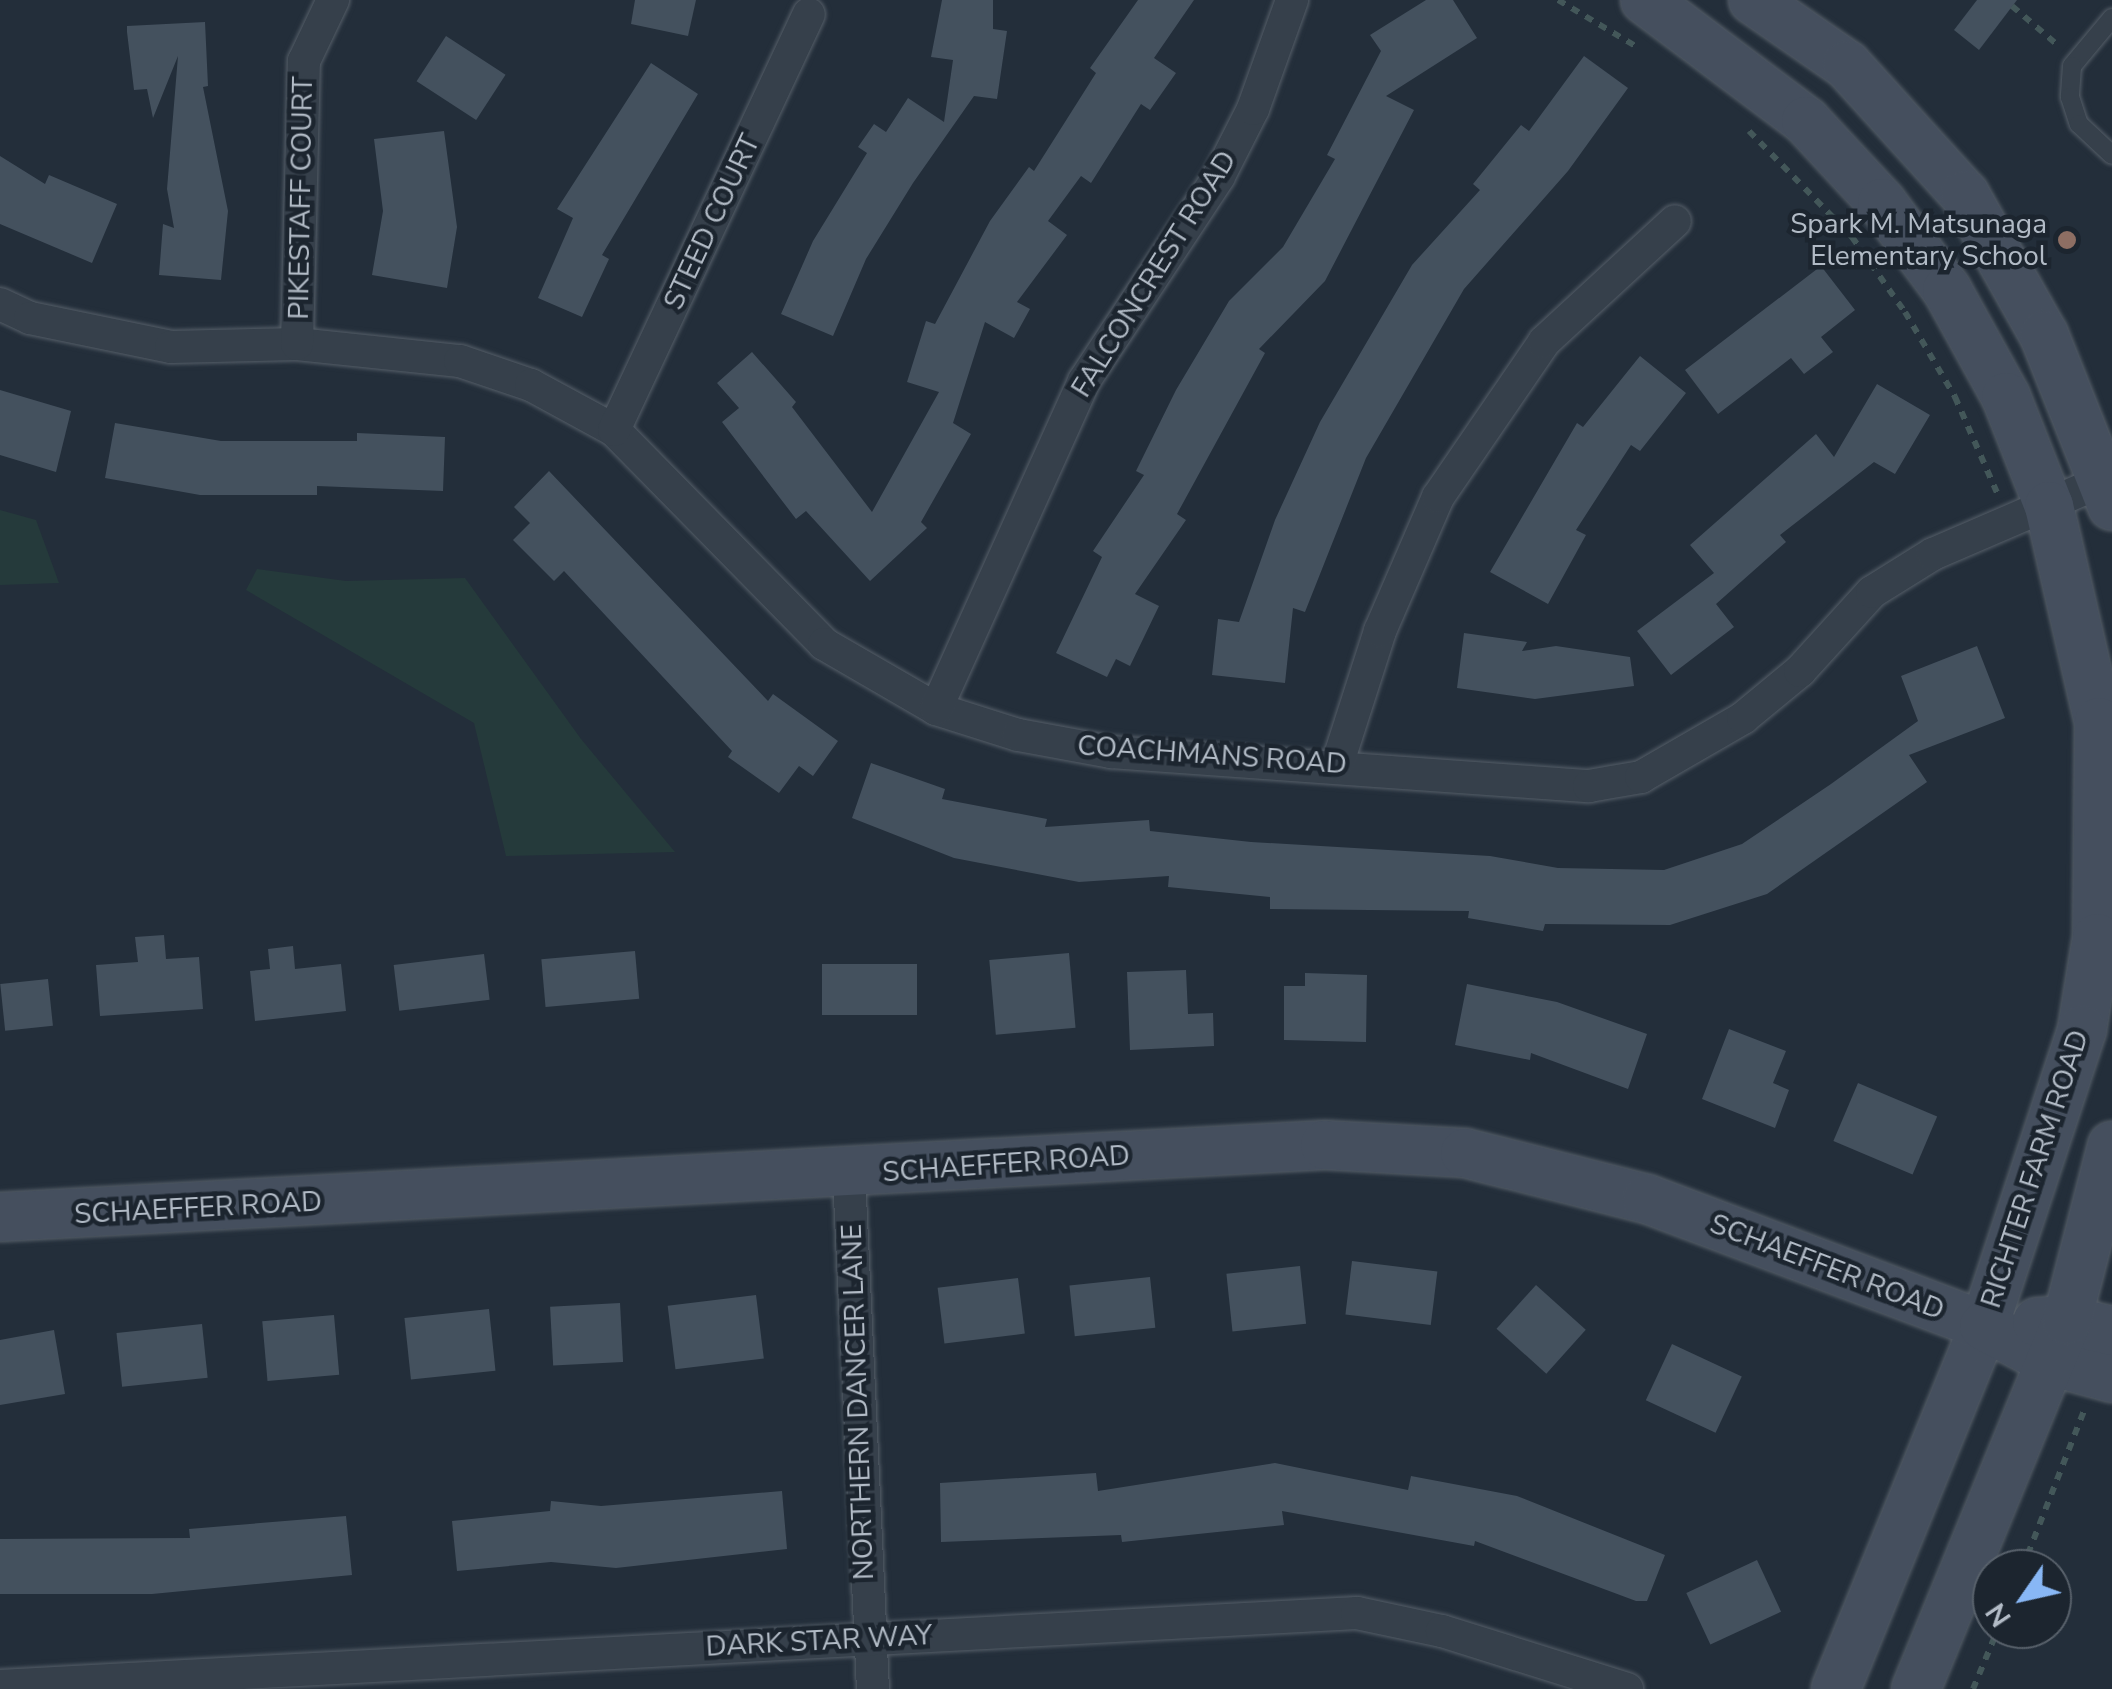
<!DOCTYPE html>
<html>
<head>
<meta charset="utf-8">
<style>
  body { margin:0 }
  #map { position:relative; width:2112px; height:1689px; overflow:hidden; background:#232e3a; font-family:"Nunito Sans",sans-serif }
  div>[style] { position:absolute }
  [style*='--x'] { left:calc(var(--x)*1px); top:calc(var(--y)*1px); width:calc(var(--w)*1px); rotate:calc(var(--a)*1deg) }
  .green>* { inset:0; background:#253a3b }
  .building>* { inset:0; background:#44515e; transform-origin:0 0 }
  .path>* { height:6px; margin-top:-3px; transform-origin:0; background:repeating-linear-gradient(90deg,#435759 0 8px,transparent 0 16px) }
  .roads { filter:drop-shadow(0 0 2px #555e68) drop-shadow(0 0 2px #555e68) }
  .lane>* { height:18px; margin:-9px; padding:0 9px; transform-origin:9px; border-radius:9px; background:#36404b }
  .street>* { height:32px; margin:-16px; padding:0 16px; transform-origin:16px; border-radius:16px; background:#36404b }
  .secondary>* { height:48px; margin:-24px; padding:0 24px; transform-origin:24px; border-radius:24px; background:#454f5e }
  .dots>* { width:28px; height:28px; translate:-50% -50%; box-sizing:border-box; border:5px solid #1c252f; border-radius:50% }
  span { translate:-50% -50%; white-space:nowrap; text-align:center; line-height:1.15; -webkit-text-stroke:9px #1c252f; paint-order:stroke }
  .street-label { font-size:28px; color:#b2bbc6 }
  .poi-label { font-size:28px; color:#b2bbc6 }
  .right { translate:-100% -50%; text-align:right }
  .north { position:absolute; left:1972px; top:1549px; width:100px; height:100px; box-sizing:border-box; background:#1c252f; border:2px solid #58616b; border-radius:50%; rotate:236deg; font-size:28px; font-weight:700; line-height:40px; text-align:center; color:#b2bbc6 }
  .north::after { content:''; display:block; margin:auto; width:35px; height:45px; background:#88b7f5; clip-path:polygon(50% 0,100% 100%,50% 72%,0 100%) }
</style>
</head>
<body>
<div id="map">
  <div class="green">
    <div style="clip-path:polygon(0 510px,36px 520px,59px 583px,0 585px)"></div>
    <div style="clip-path:polygon(257px 569px,346px 581px,465px 578px,581px 739px,675px 852px,506px 856px,474px 723px,246px 590px)"></div>
  </div>
  <div class="building">
    <div style="clip-path:polygon(635px 0,696px 0,688px 36px,631px 24px)"></div>
    <div style="clip-path:polygon(942px 0,993px 0,993px 29px,1007px 31px,997px 99px,974px 96px,913px 183px,866px 259px,833px 336px,781px 314px,813px 241px,867px 153px,858px 147px,874px 124px,886px 132px,908px 98px,944px 122px,953px 60px,931px 57px)"></div>
    <div style="clip-path:polygon(1138px 0,1194px 0,1154px 58px,1176px 73px,1150px 110px,1141px 104px,1091px 183px,1081px 176px,1048px 221px,1067px 235px,1017px 302px,1030px 309px,1014px 338px,985px 322px,953px 423px,971px 434px,921px 522px,927px 528px,870px 581px,806px 511px,796px 519px,722px 422px,739px 408px,717px 383px,752px 352px,796px 402px,792px 407px,872px 512px,939px 392px,907px 382px,926px 321px,935px 324px,990px 221px,1029px 167px,1034px 171px,1096px 73px,1090px 68px)"></div>
    <div style="clip-path:polygon(1426px 0,1453px 0,1477px 38px,1386px 96px,1414px 110px,1325px 281px,1259px 349px,1265px 353px,1177px 514px,1186px 520px,1135px 594px,1159px 606px,1130px 666px,1116px 659px,1107px 677px,1056px 653px,1102px 557px,1093px 551px,1144px 475px,1136px 471px,1176px 390px,1229px 301px,1283px 247px,1335px 159px,1327px 155px,1381px 51px,1370px 35px)"></div>
    <div style="clip-path:polygon(1977px 0,2017px 0,1979px 50px,1954px 30px)"></div>
    <div style="clip-path:polygon(205px 22px,208px 86px,203px 87px,228px 211px,221px 280px,159px 275px,163px 224px,174px 228px,167px 189px,178px 56px,153px 118px,147px 89px,134px 90px,127px 32px,127px 26px)"></div>
    <div style="left:446px;top:36px;width:71px;height:54px;rotate:33deg"></div>
    <div style="clip-path:polygon(1584px 56px,1628px 88px,1568px 171px,1464px 289px,1366px 458px,1305px 612px,1293px 608px,1285px 683px,1212px 675px,1218px 619px,1239px 622px,1275px 520px,1320px 422px,1412px 265px,1480px 190px,1473px 184px,1521px 125px,1529px 131px)"></div>
    <div style="clip-path:polygon(651px 63px,698px 94px,602px 255px,609px 259px,582px 317px,538px 298px,573px 218px,557px 209px)"></div>
    <div style="clip-path:polygon(444px 131px,457px 227px,447px 288px,372px 275px,383px 211px,374px 139px)"></div>
    <div style="clip-path:polygon(0 156px,45px 184px,49px 175px,117px 204px,92px 263px,0 224px)"></div>
    <div style="clip-path:polygon(1821px 266px,1855px 310px,1821px 337px,1833px 352px,1804px 374px,1791px 358px,1718px 414px,1685px 370px)"></div>
    <div style="clip-path:polygon(1640px 356px,1686px 393px,1640px 451px,1631px 445px,1576px 530px,1586px 535px,1548px 604px,1490px 572px,1577px 423px,1583px 427px)"></div>
    <div style="clip-path:polygon(1877px 384px,1930px 415px,1895px 474px,1874px 462px,1780px 535px,1786px 542px,1716px 604px,1734px 627px,1671px 675px,1637px 631px,1714px 573px,1690px 545px,1816px 434px,1834px 457px)"></div>
    <div style="clip-path:polygon(0 390px,71px 411px,56px 472px,0 455px)"></div>
    <div style="clip-path:polygon(115px 423px,221px 441px,357px 441px,357px 433px,445px 437px,443px 491px,317px 486px,317px 495px,200px 495px,105px 478px)"></div>
    <div style="clip-path:polygon(549px 471px,768px 701px,773px 694px,838px 741px,813px 776px,799px 766px,779px 793px,728px 757px,732px 751px,564px 571px,554px 581px,513px 540px,530px 523px,514px 507px)"></div>
    <div style="clip-path:polygon(1464px 633px,1527px 642px,1522px 651px,1556px 646px,1630px 657px,1634px 686px,1535px 699px,1457px 688px)"></div>
    <div style="clip-path:polygon(1977px 646px,2005px 718px,1909px 755px,1927px 782px,1767px 894px,1670px 925px,1545px 924px,1543px 931px,1468px 918px,1469px 911px,1270px 909px,1270px 897px,1168px 887px,1169px 876px,1079px 882px,954px 858px,852px 818px,871px 763px,945px 789px,942px 799px,1047px 819px,1045px 827px,1149px 820px,1150px 831px,1251px 842px,1490px 856px,1558px 868px,1664px 870px,1742px 844px,1831px 784px,1918px 721px,1901px 676px)"></div>
    <div style="clip-path:polygon(164px 935px,166px 959px,199px 957px,203px 1009px,100px 1016px,96px 965px,138px 962px,135px 937px)"></div>
    <div style="clip-path:polygon(293px 946px,295px 969px,341px 964px,346px 1011px,255px 1021px,250px 971px,270px 969px,268px 949px)"></div>
    <div style="left:635px;top:951px;width:48px;height:94px;rotate:85deg"></div>
    <div style="left:1069px;top:953px;width:75px;height:80px;rotate:85deg"></div>
    <div style="left:484px;top:954px;width:46px;height:91px;rotate:83deg"></div>
    <div style="left:917px;top:964px;width:51px;height:95px;rotate:90deg"></div>
    <div style="clip-path:polygon(1186px 970px,1188px 1014px,1213px 1013px,1214px 1046px,1130px 1050px,1127px 972px)"></div>
    <div style="clip-path:polygon(1305px 973px,1367px 975px,1366px 1042px,1284px 1040px,1284px 986px,1305px 986px)"></div>
    <div style="left:48px;top:979px;width:47px;height:48px;rotate:84deg"></div>
    <div style="clip-path:polygon(1467px 984px,1557px 1002px,1647px 1034px,1628px 1089px,1531px 1053px,1530px 1060px,1455px 1045px)"></div>
    <div style="clip-path:polygon(1729px 1029px,1786px 1051px,1773px 1083px,1789px 1090px,1775px 1128px,1702px 1099px)"></div>
    <div style="left:1858px;top:1083px;width:86px;height:63px;rotate:23deg"></div>
    <div style="left:1352px;top:1261px;width:86px;height:54px;rotate:7deg"></div>
    <div style="left:1300px;top:1266px;width:58px;height:74px;rotate:84deg"></div>
    <div style="left:1150px;top:1277px;width:51px;height:81px;rotate:84deg"></div>
    <div style="left:1018px;top:1278px;width:56px;height:81px;rotate:83deg"></div>
    <div style="left:1536px;top:1285px;width:67px;height:59px;rotate:42deg"></div>
    <div style="left:756px;top:1295px;width:64px;height:89px;rotate:83deg"></div>
    <div style="left:620px;top:1303px;width:59px;height:70px;rotate:87deg"></div>
    <div style="left:489px;top:1309px;width:62px;height:85px;rotate:84deg"></div>
    <div style="left:334px;top:1315px;width:60px;height:72px;rotate:85deg"></div>
    <div style="left:202px;top:1324px;width:54px;height:86px;rotate:84deg"></div>
    <div style="clip-path:polygon(54px 1330px,65px 1394px,0 1405px,0 1340px)"></div>
    <div style="left:1672px;top:1344px;width:77px;height:62px;rotate:25deg"></div>
    <div style="clip-path:polygon(1275px 1463px,1408px 1490px,1411px 1476px,1517px 1496px,1665px 1555px,1647px 1601px,1636px 1601px,1475px 1541px,1474px 1546px,1282px 1511px,1284px 1525px,1122px 1542px,1121px 1535px,941px 1542px,940px 1483px,1096px 1473px,1098px 1491px)"></div>
    <div style="clip-path:polygon(782px 1491px,787px 1549px,616px 1568px,551px 1562px,457px 1571px,452px 1521px,550px 1511px,551px 1501px,601px 1506px)"></div>
    <div style="clip-path:polygon(346px 1516px,352px 1575px,152px 1594px,0 1594px,0 1539px,190px 1538px,189px 1529px)"></div>
    <div style="left:1757px;top:1560px;width:57px;height:78px;rotate:65deg"></div>
  </div>
  <div class="path">
    <div style="--x:1558;--y:0;--w:94;--a:30.7"></div>
    <div style="--x:2012;--y:6;--w:63;--a:40.5"></div>
    <div style="--x:1749;--y:131;--w:148;--a:45.8"></div>
    <div style="--x:1852;--y:237;--w:92;--a:54.8"></div>
    <div style="--x:1905;--y:312;--w:99;--a:59.5"></div>
    <div style="--x:1955;--y:397;--w:109;--a:66.3"></div>
    <div style="--x:2022;--y:1569;--w:173;--a:-68.6"></div>
    <div style="--x:1973;--y:1689;--w:65;--a:-67.4"></div>
  </div>
  <div class="roads">
    <div class="lane">
      <div style="--x:2112;--y:18;--w:62;--a:129.8"></div>
      <div style="--x:2072;--y:66;--w:31;--a:94"></div>
      <div style="--x:2070;--y:97;--w:28;--a:72"></div>
      <div style="--x:2079;--y:124;--w:45;--a:43.2"></div>
    </div>
    <div class="street">
      <div style="--x:0;--y:304;--w:33;--a:25"></div>
      <div style="--x:30;--y:318;--w:144;--a:11.6"></div>
      <div style="--x:171;--y:347;--w:126;--a:-1.4"></div>
      <div style="--x:297;--y:344;--w:164;--a:6"></div>
      <div style="--x:460;--y:361;--w:75;--a:18.7"></div>
      <div style="--x:531;--y:385;--w:94;--a:28.5"></div>
      <div style="--x:614;--y:430;--w:300;--a:45.5"></div>
      <div style="--x:824;--y:644;--w:129;--a:30.1"></div>
      <div style="--x:936;--y:709;--w:86;--a:17.6"></div>
      <div style="--x:1018;--y:735;--w:95;--a:10.4"></div>
      <div style="--x:1111;--y:752;--w:479;--a:4.1"></div>
      <div style="--x:1589;--y:786;--w:53;--a:-9.8"></div>
      <div style="--x:1641;--y:777;--w:118;--a:-30"></div>
      <div style="--x:1743;--y:718;--w:74;--a:-39.5"></div>
      <div style="--x:1800;--y:671;--w:107;--a:-47.7"></div>
      <div style="--x:1872;--y:592;--w:72;--a:-31.9"></div>
      <div style="--x:1933;--y:554;--w:195;--a:-23.3"></div>
      <div style="--x:297;--y:344;--w:283;--a:-88.6"></div>
      <div style="--x:304;--y:61;--w:68;--a:-64.6"></div>
      <div style="--x:614;--y:430;--w:459;--a:-64.9"></div>
      <div style="--x:936;--y:709;--w:360;--a:-65.7"></div>
      <div style="--x:1084;--y:381;--w:245;--a:-56.6"></div>
      <div style="--x:1219;--y:176;--w:75;--a:-63.1"></div>
      <div style="--x:1253;--y:109;--w:116;--a:-70.3"></div>
      <div style="--x:1337;--y:765;--w:141;--a:-72.2"></div>
      <div style="--x:1380;--y:631;--w:146;--a:-66.6"></div>
      <div style="--x:1438;--y:497;--w:188;--a:-55.6"></div>
      <div style="--x:1544;--y:342;--w:178;--a:-42.7"></div>
      <div style="--x:849;--y:1175;--w:515;--a:87.33"></div>
      <div style="--x:0;--y:1686;--w:1359;--a:-3.08"></div>
      <div style="--x:1357;--y:1613;--w:87;--a:12"></div>
      <div style="--x:1442;--y:1631;--w:194;--a:17.4"></div>
    </div>
    <div class="secondary">
      <div style="--x:1645;--y:0;--w:201;--a:36.9"></div>
      <div style="--x:1806;--y:121;--w:112;--a:47.2"></div>
      <div style="--x:1882;--y:203;--w:109;--a:53.2"></div>
      <div style="--x:1947;--y:290;--w:122;--a:61.1"></div>
      <div style="--x:2006;--y:397;--w:117;--a:68.5"></div>
      <div style="--x:2049;--y:506;--w:222;--a:77"></div>
      <div style="--x:2099;--y:722;--w:216;--a:90.5"></div>
      <div style="--x:2097;--y:938;--w:93;--a:99.3"></div>
      <div style="--x:2082;--y:1030;--w:312;--a:108.3"></div>
      <div style="--x:1984;--y:1326;--w:392;--a:112.2"></div>
      <div style="--x:1753;--y:0;--w:114;--a:34.7"></div>
      <div style="--x:1847;--y:65;--w:176;--a:47.8"></div>
      <div style="--x:1965;--y:195;--w:161;--a:60.6"></div>
      <div style="--x:2044;--y:335;--w:184;--a:68.3"></div>
      <div style="--x:0;--y:1217;--w:1327;--a:-3.11"></div>
      <div style="--x:1325;--y:1145;--w:140;--a:3.3"></div>
      <div style="--x:1465;--y:1153;--w:188;--a:14.2"></div>
      <div style="--x:1647;--y:1199;--w:360;--a:20.6"></div>
      <div style="--x:1984;--y:1326;--w:75;--a:27.9"></div>
      <div style="--x:2050;--y:1361;--w:64;--a:15.3"></div>
      <div style="--x:2037;--y:1322;--w:30;--a:-4"></div>
      <div style="--x:2067;--y:1320;--w:46;--a:13.7"></div>
      <div style="--x:1916;--y:1689;--w:399;--a:-67.7"></div>
      <div style="--x:2067;--y:1320;--w:180;--a:-75.5"></div>
    </div>
  </div>
  <div class="dots">
    <div style="left:2067px;top:240px;background:#8d6e63"></div>
  </div>
  <div class="street-label">
    <span style="left:301px;top:198px;rotate:-89deg">PIKESTAFF COURT</span>
    <span style="left:712px;top:222px;rotate:-65deg">STEED COURT</span>
    <span style="left:1154px;top:274px;rotate:-58deg">FALCONCREST ROAD</span>
    <span style="left:1212px;top:755px;rotate:4deg">COACHMANS ROAD</span>
    <span style="left:1006px;top:1164px;rotate:-4deg">SCHAEFFER ROAD</span>
    <span style="left:2035px;top:1169px;rotate:-72deg">RICHTER FARM ROAD</span>
    <span style="left:198px;top:1208px;rotate:-3deg">SCHAEFFER ROAD</span>
    <span style="left:1827px;top:1267px;rotate:21deg">SCHAEFFER ROAD</span>
    <span style="left:858px;top:1402px;rotate:-92deg">NORTHERN DANCER LANE</span>
    <span style="left:819px;top:1641px;rotate:-3deg">DARK STAR WAY</span>
  </div>
  <div class="poi-label">
    <span class="right" style="left:2047px;top:240px">Spark M. Matsunaga<br>Elementary School</span>
  </div>
  <div class="north">N</div>
</div>
</body>
</html>
